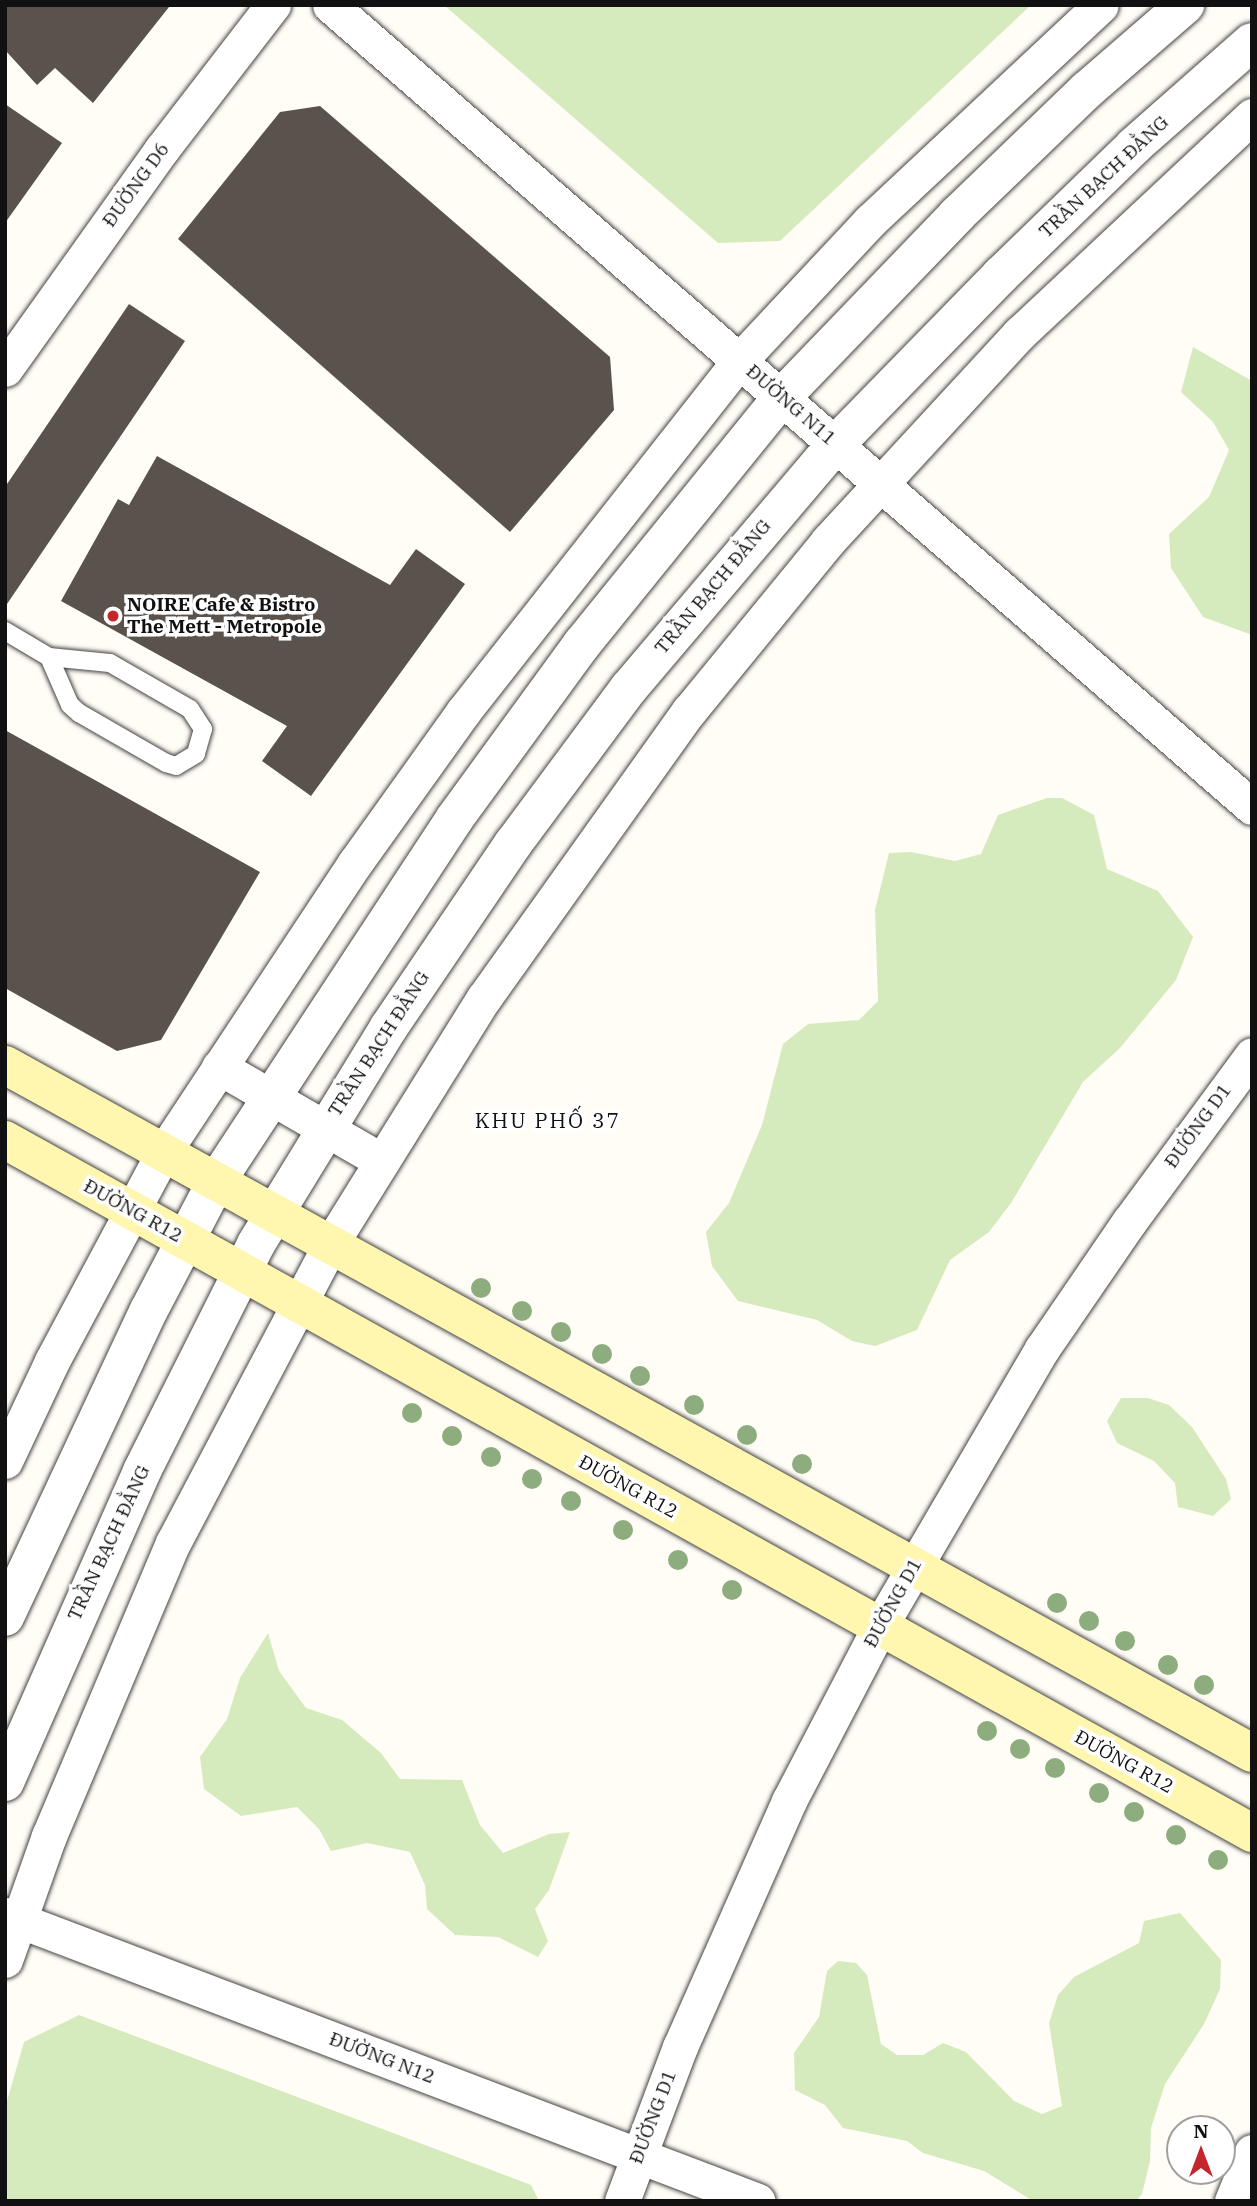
<!DOCTYPE html>
<html>
<head>
<meta charset="utf-8">
<style>
  body { margin:0 }
  #map { position:relative; width:1257px; height:2206px; overflow:hidden; background:#fffdf5; font-family:"IBM Plex Serif",serif }
  div>[style] { position:absolute }
  [style*='--x'] { left:calc(var(--x)*1px); top:calc(var(--y)*1px); width:calc(var(--w)*1px); rotate:calc(var(--a)*1deg) }
  .green>* { inset:0; background:#d5ebbd }
  .building>* { inset:0; background:#5a524d }
  .roads { filter:drop-shadow(0 0 2px #444) drop-shadow(0 0 2px #444) }
  .service>* { height:18px; margin:-9px; padding:0 9px; transform-origin:9px; border-radius:9px; background:#fff }
  .minor>* { height:35px; margin:-17.5px; padding:0 17.5px; transform-origin:17.5px; border-radius:17.5px; background:#fff }
  .tertiary>* { height:38px; margin:-19px; padding:0 19px; transform-origin:19px; border-radius:19px; background:#fff }
  .secondary>* { height:38px; margin:-19px; padding:0 19px; transform-origin:19px; border-radius:19px; background:#fff6b0 }
  .trees>* { width:20px; height:20px; margin:-10px; border-radius:50%; background:#8dad7f }
  .dots>* { width:19px; height:19px; translate:-50% -50%; box-sizing:border-box; border:4px solid #fff; border-radius:50% }
  span { translate:-50% -50%; white-space:nowrap; text-align:center; line-height:1.15; -webkit-text-stroke:7px #fff; paint-order:stroke }
  .street-label { font-size:19px; color:#111 }
  .poi-label { font-size:19px; color:#111; font-weight:700 }
  .left { translate:0 -50%; text-align:left }
  .neighbourhood-label { font-size:21px; color:#111; letter-spacing:2px }
  .frame { position:absolute; inset:0; border:7px solid #111; pointer-events:none }
  .north { position:absolute; left:1166px; top:2115px; width:70px; height:70px; box-sizing:border-box; background:#fff; border:2px solid #a0a0a0; border-radius:50%; rotate:0deg; font-size:19px; font-weight:700; line-height:28px; text-align:center; color:#111 }
  .north::after { content:''; display:block; margin:auto; width:24px; height:32px; background:#c4262e; clip-path:polygon(50% 0,100% 100%,50% 72%,0 100%) }
</style>
</head>
<body>
<div id="map">
  <div class="green">
    <div style="clip-path:polygon(444px 5px,1031px 5px,780px 241px,718px 243px)"></div>
    <div style="clip-path:polygon(1193px 347px,1252px 381px,1252px 635px,1203px 617px,1171px 568px,1169px 534px,1209px 497px,1229px 450px,1213px 422px,1181px 392px)"></div>
    <div style="clip-path:polygon(1047px 798px,1062px 798px,1094px 815px,1107px 869px,1158px 891px,1193px 937px,1176px 980px,1120px 1048px,1083px 1082px,1011px 1203px,989px 1232px,950px 1260px,917px 1330px,875px 1346px,852px 1341px,817px 1320px,738px 1301px,712px 1266px,706px 1232px,729px 1203px,762px 1125px,783px 1044px,808px 1024px,859px 1020px,878px 1001px,875px 910px,889px 853px,911px 852px,955px 861px,981px 854px,998px 815px)"></div>
    <div style="clip-path:polygon(1121px 1398px,1148px 1398px,1169px 1405px,1192px 1427px,1226px 1479px,1231px 1499px,1213px 1516px,1178px 1507px,1175px 1483px,1154px 1461px,1117px 1443px,1107px 1421px)"></div>
    <div style="clip-path:polygon(268px 1633px,279px 1671px,306px 1708px,342px 1720px,381px 1753px,400px 1779px,462px 1780px,480px 1825px,503px 1853px,549px 1834px,570px 1832px,549px 1890px,535px 1909px,548px 1941px,538px 1957px,498px 1937px,455px 1935px,427px 1909px,425px 1885px,410px 1852px,367px 1843px,331px 1851px,319px 1829px,297px 1807px,241px 1816px,204px 1789px,200px 1757px,227px 1719px,240px 1678px)"></div>
    <div style="clip-path:polygon(1180px 1913px,1221px 1960px,1220px 1989px,1204px 2024px,1165px 2084px,1151px 2128px,1150px 2161px,1142px 2194px,1136px 2201px,1033px 2201px,984px 2171px,923px 2153px,907px 2141px,843px 2128px,825px 2105px,795px 2090px,794px 2053px,819px 2017px,827px 1971px,838px 1961px,856px 1963px,867px 1975px,881px 2044px,897px 2055px,923px 2055px,943px 2043px,966px 2052px,1014px 2101px,1042px 2114px,1062px 2106px,1049px 2023px,1058px 1995px,1074px 1977px,1139px 1943px,1144px 1921px)"></div>
    <div style="clip-path:polygon(79px 2015px,531px 2185px,539px 2201px,5px 2201px,5px 2108px,24px 2042px)"></div>
  </div>
  <div class="building">
    <div style="clip-path:polygon(5px 5px,168px 5px,169px 7px,93px 103px,55px 68px,37px 85px,5px 50px)"></div>
    <div style="clip-path:polygon(5px 104px,62px 143px,5px 223px)"></div>
    <div style="clip-path:polygon(320px 106px,610px 357px,614px 410px,510px 532px,178px 239px,280px 112px)"></div>
    <div style="clip-path:polygon(129px 304px,185px 341px,5px 607px,5px 487px)"></div>
    <div style="clip-path:polygon(157px 456px,390px 585px,416px 549px,465px 584px,311px 796px,262px 761px,287px 726px,61px 601px,118px 499px,129px 505px)"></div>
    <div style="clip-path:polygon(5px 730px,260px 872px,161px 1040px,117px 1051px,5px 988px)"></div>
  </div>
  <div class="roads">
    <div class="service">
      <div style="--x:5;--y:631;--w:51;--a:30.6"></div>
      <div style="--x:49;--y:657;--w:61;--a:5.6"></div>
      <div style="--x:110;--y:663;--w:92;--a:29.9"></div>
      <div style="--x:190;--y:709;--w:24;--a:57"></div>
      <div style="--x:203;--y:729;--w:26;--a:106"></div>
      <div style="--x:196;--y:754;--w:23;--a:149"></div>
      <div style="--x:176;--y:766;--w:10;--a:-163"></div>
      <div style="--x:166;--y:763;--w:100;--a:-150.1"></div>
      <div style="--x:79;--y:713;--w:12;--a:-138"></div>
      <div style="--x:70;--y:705;--w:52;--a:-113.6"></div>
    </div>
    <div class="minor">
      <div style="--x:330;--y:5;--w:1222;--a:41.02"></div>
      <div style="--x:5;--y:369;--w:270;--a:-54.5"></div>
      <div style="--x:162;--y:149;--w:182;--a:-52.4"></div>
      <div style="--x:219;--y:1067;--w:188;--a:30"></div>
      <div style="--x:5;--y:1461;--w:110;--a:-64.8"></div>
      <div style="--x:52;--y:1361;--w:236;--a:-61.9"></div>
      <div style="--x:163;--y:1153;--w:348;--a:-56.5"></div>
      <div style="--x:355;--y:863;--w:186;--a:-54.4"></div>
      <div style="--x:463;--y:712;--w:448;--a:-51.8"></div>
      <div style="--x:740;--y:360;--w:190;--a:-46.9"></div>
      <div style="--x:870;--y:221;--w:316;--a:-43.1"></div>
      <div style="--x:5;--y:1915;--w:805;--a:20.8"></div>
      <div style="--x:5;--y:1960;--w:132;--a:-70.5"></div>
      <div style="--x:49;--y:1836;--w:318;--a:-67.1"></div>
      <div style="--x:173;--y:1543;--w:337;--a:-62.2"></div>
      <div style="--x:330;--y:1245;--w:291;--a:-58.1"></div>
      <div style="--x:484;--y:998;--w:353;--a:-54.5"></div>
      <div style="--x:689;--y:711;--w:220;--a:-50.7"></div>
      <div style="--x:828;--y:541;--w:282;--a:-47.3"></div>
      <div style="--x:1019;--y:334;--w:319;--a:-43.1"></div>
      <div style="--x:622;--y:2201;--w:165;--a:-69.4"></div>
      <div style="--x:680;--y:2047;--w:269;--a:-66.1"></div>
      <div style="--x:789;--y:1801;--w:197;--a:-62.5"></div>
      <div style="--x:880;--y:1626;--w:321;--a:-59.7"></div>
      <div style="--x:1042;--y:1349;--w:154;--a:-55.6"></div>
      <div style="--x:1129;--y:1222;--w:207;--a:-53.6"></div>
      <div style="--x:1232;--y:2201;--w:53;--a:-67.8"></div>
    </div>
    <div class="tertiary">
      <div style="--x:5;--y:1617;--w:339;--a:-64.9"></div>
      <div style="--x:149;--y:1310;--w:144;--a:-62.4"></div>
      <div style="--x:216;--y:1182;--w:435;--a:-56.7"></div>
      <div style="--x:455;--y:818;--w:215;--a:-53.9"></div>
      <div style="--x:582;--y:644;--w:319;--a:-51"></div>
      <div style="--x:783;--y:396;--w:251;--a:-46.1"></div>
      <div style="--x:957;--y:215;--w:180;--a:-43.9"></div>
      <div style="--x:1087;--y:90;--w:130;--a:-40.9"></div>
      <div style="--x:5;--y:1782;--w:340;--a:-66.2"></div>
      <div style="--x:142;--y:1471;--w:254;--a:-63.3"></div>
      <div style="--x:256;--y:1244;--w:255;--a:-58.5"></div>
      <div style="--x:389;--y:1027;--w:221;--a:-55.9"></div>
      <div style="--x:513;--y:844;--w:194;--a:-53.4"></div>
      <div style="--x:629;--y:688;--w:320;--a:-49.7"></div>
      <div style="--x:836;--y:444;--w:236;--a:-45.7"></div>
      <div style="--x:1001;--y:275;--w:185;--a:-44.1"></div>
      <div style="--x:1134;--y:146;--w:157;--a:-41.4"></div>
    </div>
    <div class="secondary">
      <div style="--x:5;--y:1065;--w:1424;--a:28.89"></div>
      <div style="--x:5;--y:1140;--w:1427;--a:29.06"></div>
    </div>
  </div>
  <div class="trees">
    <div style="left:481px;top:1288px"></div>
    <div style="left:522px;top:1311px"></div>
    <div style="left:561px;top:1332px"></div>
    <div style="left:602px;top:1354px"></div>
    <div style="left:640px;top:1376px"></div>
    <div style="left:694px;top:1405px"></div>
    <div style="left:412px;top:1413px"></div>
    <div style="left:747px;top:1435px"></div>
    <div style="left:452px;top:1436px"></div>
    <div style="left:491px;top:1457px"></div>
    <div style="left:802px;top:1464px"></div>
    <div style="left:532px;top:1479px"></div>
    <div style="left:571px;top:1501px"></div>
    <div style="left:623px;top:1530px"></div>
    <div style="left:678px;top:1560px"></div>
    <div style="left:732px;top:1590px"></div>
    <div style="left:1057px;top:1603px"></div>
    <div style="left:1089px;top:1621px"></div>
    <div style="left:1125px;top:1641px"></div>
    <div style="left:1168px;top:1665px"></div>
    <div style="left:1204px;top:1685px"></div>
    <div style="left:987px;top:1731px"></div>
    <div style="left:1020px;top:1749px"></div>
    <div style="left:1055px;top:1768px"></div>
    <div style="left:1099px;top:1793px"></div>
    <div style="left:1134px;top:1812px"></div>
    <div style="left:1176px;top:1835px"></div>
    <div style="left:1218px;top:1860px"></div>
  </div>
  <div class="dots">
    <div style="left:113px;top:616px;background:#c4262e"></div>
  </div>
  <div class="street-label">
    <span style="left:1104px;top:177px;rotate:-43deg">TRẦN BẠCH ĐẰNG</span>
    <span style="left:136px;top:185px;rotate:-54deg">ĐƯỜNG D6</span>
    <span style="left:791px;top:405px;rotate:41deg">ĐƯỜNG N11</span>
    <span style="left:713px;top:587px;rotate:-50deg">TRẦN BẠCH ĐẰNG</span>
    <span style="left:379px;top:1044px;rotate:-57deg">TRẦN BẠCH ĐẰNG</span>
    <span style="left:1198px;top:1126px;rotate:-54deg">ĐƯỜNG D1</span>
    <span style="left:133px;top:1211px;rotate:29deg">ĐƯỜNG R12</span>
    <span style="left:628px;top:1487px;rotate:29deg">ĐƯỜNG R12</span>
    <span style="left:109px;top:1543px;rotate:-65deg">TRẦN BẠCH ĐẰNG</span>
    <span style="left:893px;top:1603px;rotate:-61deg">ĐƯỜNG D1</span>
    <span style="left:1124px;top:1762px;rotate:29deg">ĐƯỜNG R12</span>
    <span style="left:382px;top:2058px;rotate:21deg">ĐƯỜNG N12</span>
    <span style="left:653px;top:2117px;rotate:-69deg">ĐƯỜNG D1</span>
  </div>
  <div class="poi-label">
    <span class="left" style="left:127px;top:616px">NOIRE Cafe &amp; Bistro<br>The Mett - Metropole</span>
  </div>
  <div class="neighbourhood-label">
    <span style="left:548px;top:1120px">KHU PHỐ 37</span>
  </div>
  <div class="frame"></div>
  <div class="north">N</div>
</div>
</body>
</html>
